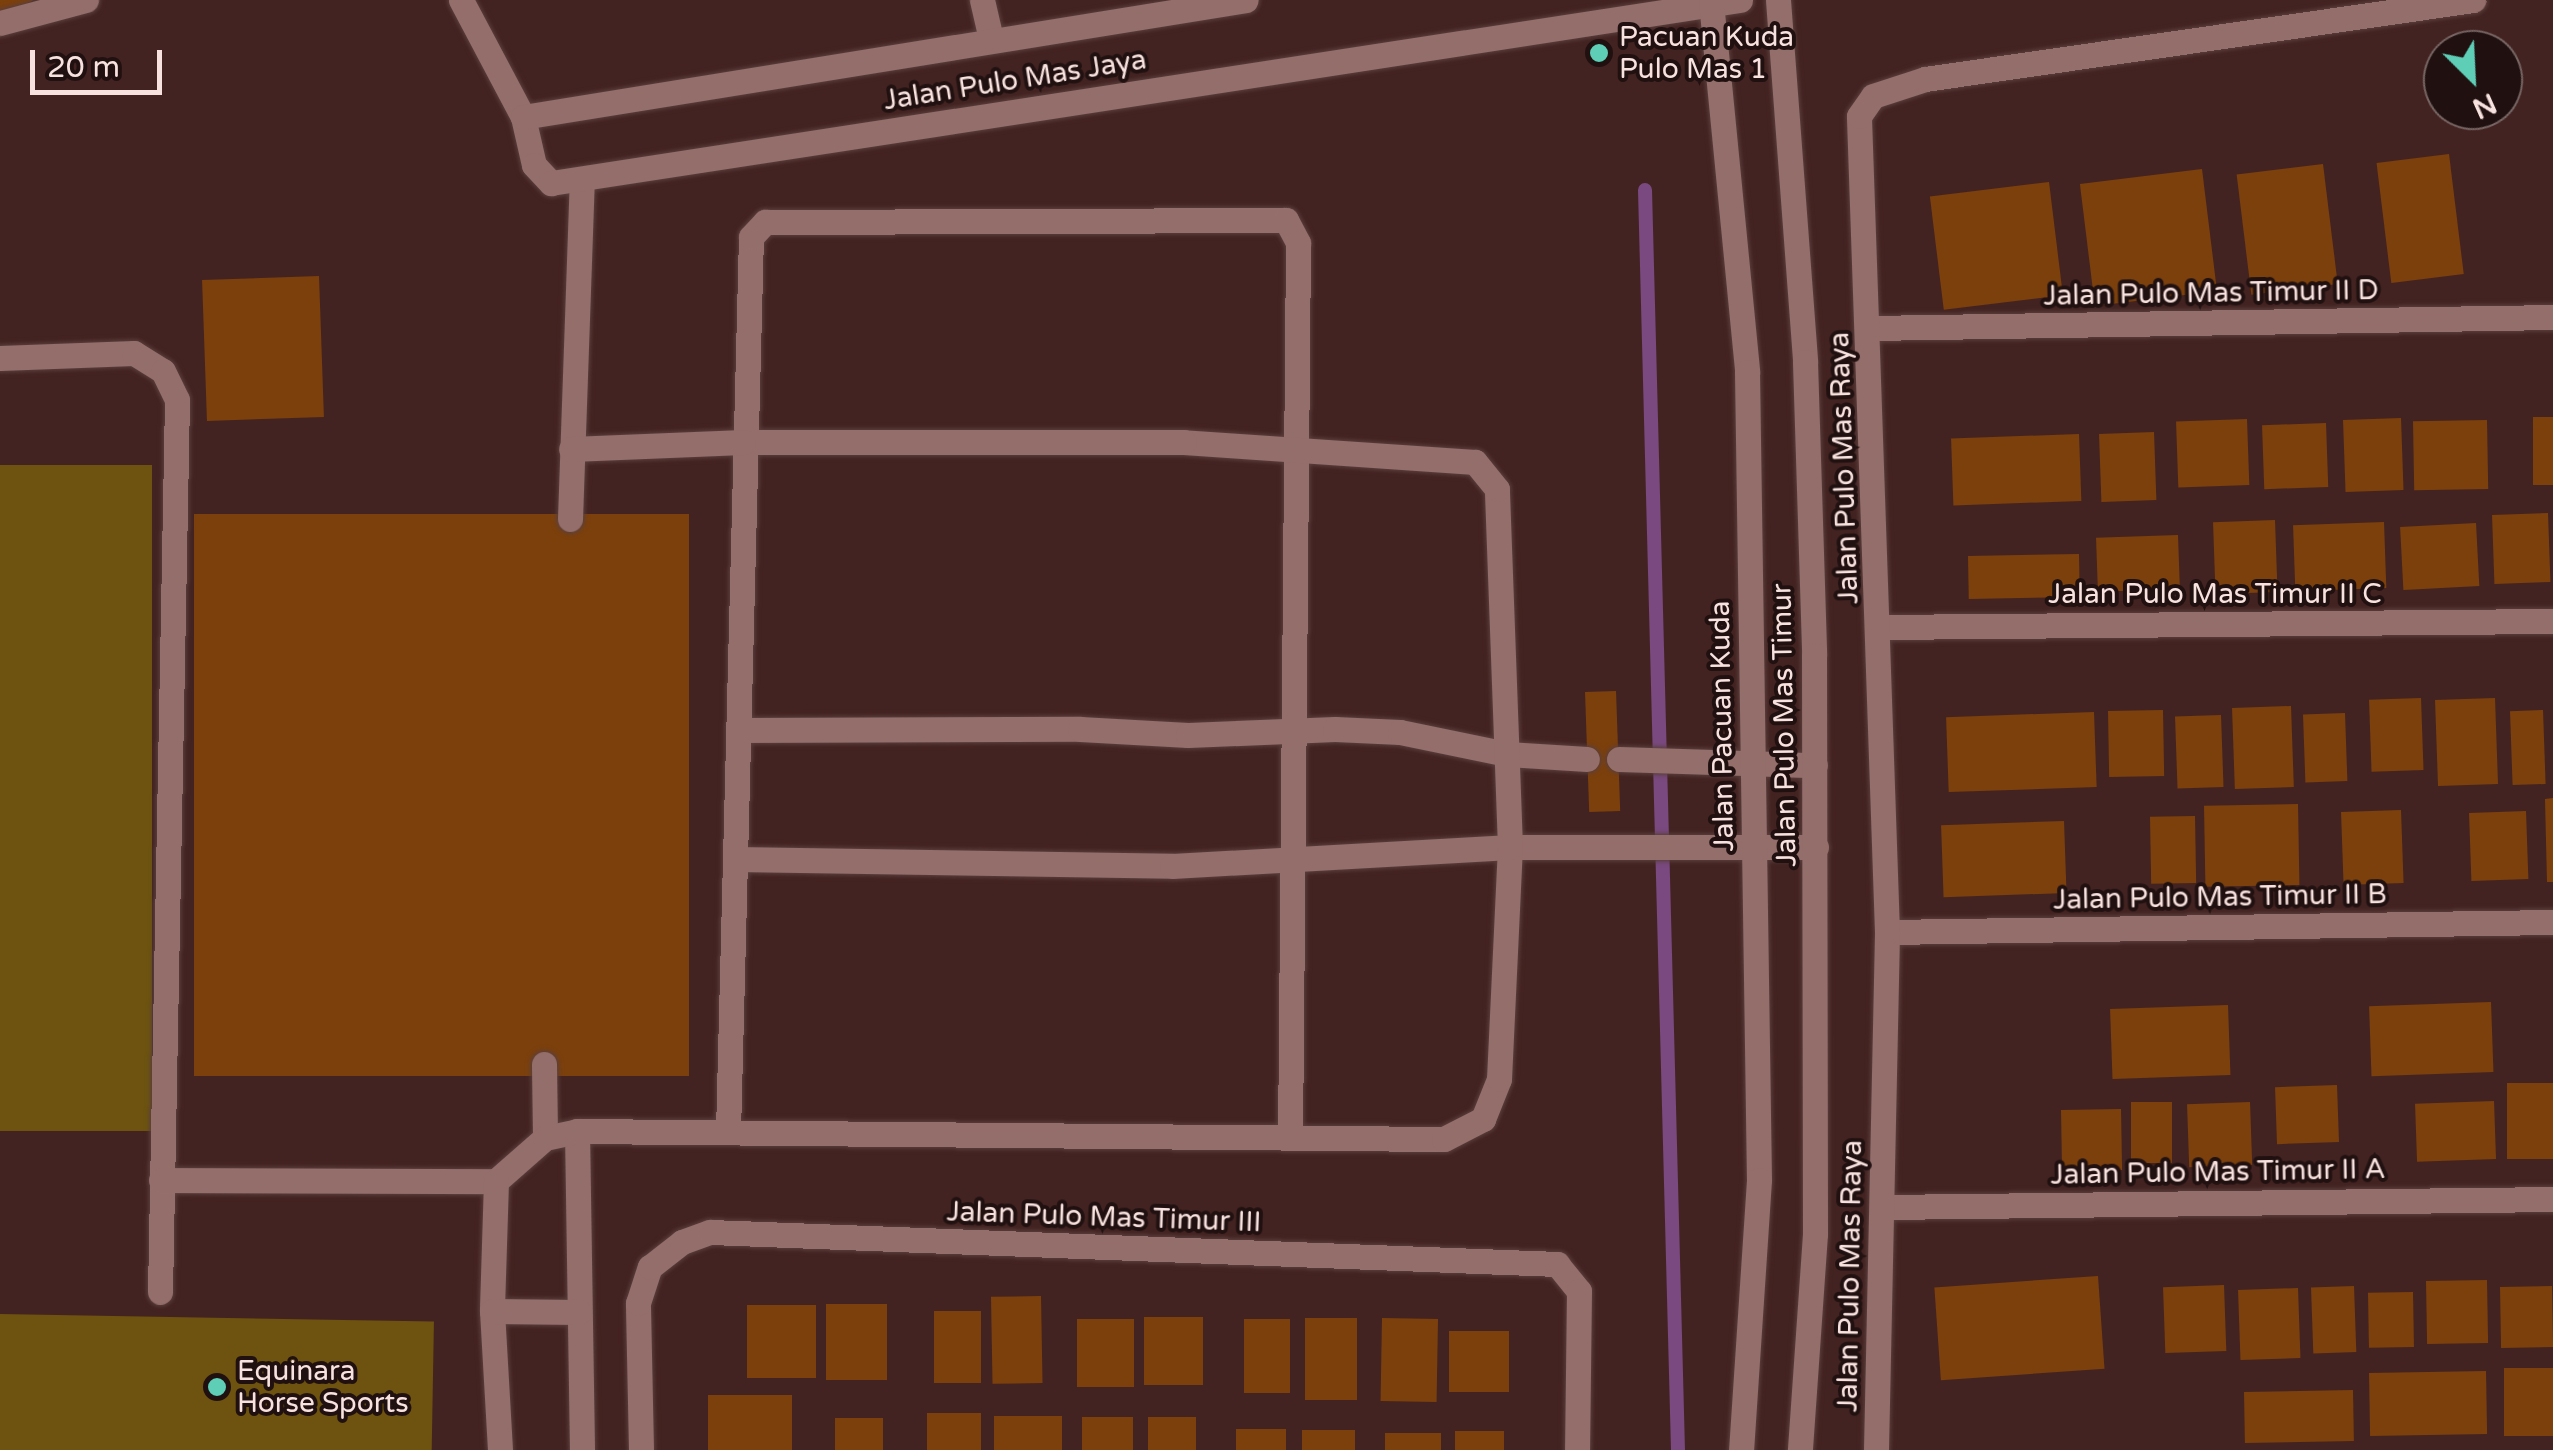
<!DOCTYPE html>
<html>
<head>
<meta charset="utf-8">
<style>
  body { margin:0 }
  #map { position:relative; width:2553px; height:1450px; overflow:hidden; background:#432321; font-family:"Varela Round",sans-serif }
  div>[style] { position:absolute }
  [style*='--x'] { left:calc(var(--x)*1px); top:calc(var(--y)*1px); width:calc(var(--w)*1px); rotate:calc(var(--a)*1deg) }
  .green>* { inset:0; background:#6d530f; transform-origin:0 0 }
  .stream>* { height:14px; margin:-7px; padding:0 7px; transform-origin:7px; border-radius:7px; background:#79497f }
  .building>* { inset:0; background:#7c400c; transform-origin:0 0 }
  .roads { filter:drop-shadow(0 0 2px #5a3f3d) drop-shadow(0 0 2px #5a3f3d) }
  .lane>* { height:25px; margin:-12.5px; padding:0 12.5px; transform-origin:12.5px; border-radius:12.5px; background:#946e6b }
  .street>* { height:25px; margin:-12.5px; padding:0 12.5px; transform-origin:12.5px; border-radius:12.5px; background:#946e6b }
  .secondary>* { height:25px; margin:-12.5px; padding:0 12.5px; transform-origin:12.5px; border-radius:12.5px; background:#946e6b }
  .dots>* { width:28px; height:28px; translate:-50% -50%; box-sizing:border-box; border:5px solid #201110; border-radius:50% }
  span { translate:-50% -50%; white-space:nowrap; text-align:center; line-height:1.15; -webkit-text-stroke:8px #201110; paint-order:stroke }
  .poi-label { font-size:28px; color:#f8e2df }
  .left { translate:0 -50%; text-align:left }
  .street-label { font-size:28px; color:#f8e2df }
  .north { position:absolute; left:2423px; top:30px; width:100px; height:100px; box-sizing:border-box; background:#201110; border:2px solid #766563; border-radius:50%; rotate:156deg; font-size:28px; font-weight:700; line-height:40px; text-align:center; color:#f8e2df }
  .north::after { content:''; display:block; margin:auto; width:35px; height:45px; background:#5eceb7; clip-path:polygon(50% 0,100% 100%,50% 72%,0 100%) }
  .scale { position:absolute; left:30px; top:50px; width:132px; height:45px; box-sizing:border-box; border:5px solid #f8e2df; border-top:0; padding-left:12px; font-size:30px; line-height:35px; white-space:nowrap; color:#f8e2df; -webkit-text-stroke:8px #201110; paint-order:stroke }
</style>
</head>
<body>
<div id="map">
  <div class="green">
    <div style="left:0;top:465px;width:152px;height:666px"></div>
    <div style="left:0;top:1314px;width:434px;height:136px;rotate:1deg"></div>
  </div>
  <div class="stream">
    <div style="--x:1645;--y:190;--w:1260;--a:88.5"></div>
  </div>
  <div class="building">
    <div style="clip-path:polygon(0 0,34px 0,0 17px)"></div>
    <div style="left:2449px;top:154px;width:121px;height:73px;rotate:83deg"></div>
    <div style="left:2323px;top:164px;width:121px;height:87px;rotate:83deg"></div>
    <div style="left:2202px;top:169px;width:123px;height:123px;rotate:83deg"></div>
    <div style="left:2049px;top:182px;width:114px;height:120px;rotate:83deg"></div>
    <div style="left:319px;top:276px;width:141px;height:117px;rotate:88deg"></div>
    <div style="left:2533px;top:417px;width:20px;height:68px"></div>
    <div style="left:2401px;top:418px;width:72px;height:58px;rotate:88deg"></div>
    <div style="left:2247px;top:419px;width:66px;height:71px;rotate:88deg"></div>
    <div style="left:2487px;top:420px;width:69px;height:74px;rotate:89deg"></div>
    <div style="left:2326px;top:423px;width:64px;height:64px;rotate:88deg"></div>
    <div style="left:2154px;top:432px;width:68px;height:55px;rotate:88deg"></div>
    <div style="left:2079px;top:434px;width:67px;height:128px;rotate:88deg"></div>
    <div style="left:2548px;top:513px;width:69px;height:56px;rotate:88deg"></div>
    <div style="left:689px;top:514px;width:562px;height:495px;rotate:90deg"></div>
    <div style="left:2275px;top:520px;width:72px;height:62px;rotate:88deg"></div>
    <div style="left:2384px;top:522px;width:66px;height:91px;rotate:88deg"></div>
    <div style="left:2476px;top:523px;width:63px;height:76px;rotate:87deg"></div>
    <div style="left:2178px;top:535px;width:54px;height:82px;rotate:88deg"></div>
    <div style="left:2079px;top:554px;width:43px;height:111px;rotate:89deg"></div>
    <div style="left:1616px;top:691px;width:120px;height:31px;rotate:88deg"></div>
    <div style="left:2421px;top:698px;width:72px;height:52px;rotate:88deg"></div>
    <div style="left:2495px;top:698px;width:86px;height:60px;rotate:88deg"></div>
    <div style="left:2291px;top:706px;width:81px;height:59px;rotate:88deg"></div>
    <div style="left:2163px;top:710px;width:66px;height:55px;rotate:89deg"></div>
    <div style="left:2543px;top:710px;width:74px;height:33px;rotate:88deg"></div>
    <div style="left:2094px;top:712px;width:75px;height:148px;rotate:88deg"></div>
    <div style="left:2345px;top:713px;width:68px;height:42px;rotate:88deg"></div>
    <div style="left:2221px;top:715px;width:72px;height:46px;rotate:88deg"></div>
    <div style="clip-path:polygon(2553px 798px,2553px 882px,2547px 882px,2545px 799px)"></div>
    <div style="left:2298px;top:804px;width:81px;height:94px;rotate:89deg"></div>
    <div style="left:2401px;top:810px;width:73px;height:60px;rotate:88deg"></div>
    <div style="left:2526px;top:811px;width:68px;height:57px;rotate:88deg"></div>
    <div style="left:2195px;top:816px;width:67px;height:45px;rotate:89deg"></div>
    <div style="left:2064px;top:821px;width:72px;height:123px;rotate:88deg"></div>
    <div style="left:2491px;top:1002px;width:70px;height:122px;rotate:88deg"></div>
    <div style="left:2228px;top:1005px;width:70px;height:118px;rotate:88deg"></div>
    <div style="left:2553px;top:1083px;width:76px;height:46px;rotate:90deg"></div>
    <div style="left:2337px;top:1085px;width:57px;height:62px;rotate:88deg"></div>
    <div style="left:2494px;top:1101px;width:58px;height:79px;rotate:88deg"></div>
    <div style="left:2131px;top:1102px;width:41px;height:61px"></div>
    <div style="left:2250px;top:1102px;width:63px;height:63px;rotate:88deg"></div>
    <div style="left:2121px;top:1109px;width:61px;height:60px;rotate:89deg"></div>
    <div style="left:2098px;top:1276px;width:93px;height:164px;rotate:86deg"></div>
    <div style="left:2487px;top:1280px;width:63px;height:61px;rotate:89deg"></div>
    <div style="left:2224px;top:1285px;width:66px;height:61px;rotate:88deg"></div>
    <div style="left:2354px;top:1286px;width:66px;height:43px;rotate:88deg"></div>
    <div style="left:2552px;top:1286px;width:61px;height:52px;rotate:89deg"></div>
    <div style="left:2298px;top:1288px;width:70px;height:60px;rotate:88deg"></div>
    <div style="left:2413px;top:1292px;width:55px;height:45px;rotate:89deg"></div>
    <div style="left:1041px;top:1296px;width:87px;height:50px;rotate:89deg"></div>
    <div style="left:887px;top:1304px;width:76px;height:61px;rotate:90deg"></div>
    <div style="left:747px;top:1305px;width:69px;height:73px"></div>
    <div style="left:934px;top:1311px;width:47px;height:72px"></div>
    <div style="left:1144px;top:1317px;width:59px;height:68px"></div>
    <div style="left:1305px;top:1318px;width:52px;height:82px"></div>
    <div style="left:1134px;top:1319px;width:68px;height:57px;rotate:90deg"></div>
    <div style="left:1244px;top:1319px;width:46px;height:74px"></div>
    <div style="left:1438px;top:1319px;width:83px;height:56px;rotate:91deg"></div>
    <div style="left:1509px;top:1331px;width:61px;height:60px;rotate:90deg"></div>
    <div style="left:2553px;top:1368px;width:68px;height:49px;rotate:90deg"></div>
    <div style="left:2486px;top:1371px;width:63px;height:117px;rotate:89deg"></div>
    <div style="left:2353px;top:1390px;width:51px;height:109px;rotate:89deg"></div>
    <div style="left:708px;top:1395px;width:84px;height:55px"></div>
    <div style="left:981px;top:1413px;width:37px;height:54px;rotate:90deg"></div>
    <div style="left:1062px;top:1416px;width:34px;height:68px;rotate:90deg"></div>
    <div style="left:1082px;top:1417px;width:51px;height:33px"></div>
    <div style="left:1148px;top:1417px;width:48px;height:33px"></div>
    <div style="left:835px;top:1418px;width:48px;height:32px"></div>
    <div style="left:1236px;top:1429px;width:50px;height:21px"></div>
    <div style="left:1302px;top:1430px;width:53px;height:20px"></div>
    <div style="left:1504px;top:1431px;width:19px;height:49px;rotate:90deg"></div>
    <div style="left:1385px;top:1433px;width:56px;height:17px"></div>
  </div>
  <div class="roads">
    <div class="lane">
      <div style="--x:0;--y:23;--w:89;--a:-15"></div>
      <div style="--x:0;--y:358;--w:134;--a:-2.1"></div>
      <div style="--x:134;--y:353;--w:34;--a:32"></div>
      <div style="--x:163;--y:371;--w:32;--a:64"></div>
      <div style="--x:177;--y:400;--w:892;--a:91.09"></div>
      <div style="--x:570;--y:519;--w:336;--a:-88"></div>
      <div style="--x:738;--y:730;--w:342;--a:-0.2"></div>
      <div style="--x:1080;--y:729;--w:108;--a:3.2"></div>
      <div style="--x:1188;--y:735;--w:147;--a:-2.3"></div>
      <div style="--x:1335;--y:729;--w:65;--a:2.6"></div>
      <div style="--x:1400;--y:732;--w:109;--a:11.6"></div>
      <div style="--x:1507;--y:754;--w:80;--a:3.6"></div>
      <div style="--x:1619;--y:759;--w:196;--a:1.8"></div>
      <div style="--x:735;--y:859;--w:437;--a:0.9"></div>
      <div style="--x:1172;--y:866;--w:339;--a:-3.2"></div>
      <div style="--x:1510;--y:847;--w:306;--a:0"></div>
      <div style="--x:544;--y:1064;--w:74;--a:89.2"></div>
      <div style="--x:577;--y:1131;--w:319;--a:89.1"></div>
      <div style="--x:728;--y:1132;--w:895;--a:-88.53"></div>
      <div style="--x:751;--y:237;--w:21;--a:-47"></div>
      <div style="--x:765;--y:222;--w:521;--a:-0.22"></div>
      <div style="--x:1286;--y:220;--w:26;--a:62"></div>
      <div style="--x:1298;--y:243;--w:895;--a:90.51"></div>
      <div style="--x:161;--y:1180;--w:335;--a:0.2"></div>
      <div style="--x:496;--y:1181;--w:65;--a:-41.3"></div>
      <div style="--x:545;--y:1138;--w:33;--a:-12"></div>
      <div style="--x:577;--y:1131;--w:867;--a:0.53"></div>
      <div style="--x:1444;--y:1139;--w:44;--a:-27.1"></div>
      <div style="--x:1483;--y:1119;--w:43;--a:-68.2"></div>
      <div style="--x:1499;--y:1079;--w:232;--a:-87.3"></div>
      <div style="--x:1510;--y:847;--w:358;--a:-92.1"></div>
      <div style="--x:1497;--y:489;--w:35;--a:-129"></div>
      <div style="--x:1475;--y:462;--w:292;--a:-176.1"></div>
      <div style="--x:1184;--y:442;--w:441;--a:180"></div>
      <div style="--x:743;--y:442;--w:172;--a:177.7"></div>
      <div style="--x:496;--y:1181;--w:130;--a:91.8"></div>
      <div style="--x:492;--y:1311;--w:139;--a:86.7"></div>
      <div style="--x:492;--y:1311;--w:87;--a:0.7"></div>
    </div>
    <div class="street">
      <div style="--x:982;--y:0;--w:40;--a:77"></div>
      <div style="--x:1870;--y:328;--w:683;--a:-0.92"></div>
      <div style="--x:1878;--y:627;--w:675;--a:-0.51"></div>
      <div style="--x:1887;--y:932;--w:666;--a:-0.86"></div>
      <div style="--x:1883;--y:1207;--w:670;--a:-0.68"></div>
      <div style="--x:641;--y:1450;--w:147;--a:-91.2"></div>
      <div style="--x:638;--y:1303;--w:38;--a:-72"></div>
      <div style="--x:650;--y:1267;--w:41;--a:-38"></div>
      <div style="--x:682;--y:1242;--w:30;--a:-20"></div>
      <div style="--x:710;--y:1232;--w:848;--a:2.16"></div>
      <div style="--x:1557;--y:1264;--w:35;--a:51"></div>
      <div style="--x:1579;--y:1291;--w:159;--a:90.7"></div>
      <div style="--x:1876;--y:1450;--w:518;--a:-88.78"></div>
      <div style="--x:1887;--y:932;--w:816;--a:-91.97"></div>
      <div style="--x:1859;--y:116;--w:24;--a:-55"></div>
      <div style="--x:1873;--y:96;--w:55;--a:-18.1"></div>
      <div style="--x:1925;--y:79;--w:554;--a:-8.2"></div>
    </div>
    <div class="secondary">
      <div style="--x:461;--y:0;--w:132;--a:62.1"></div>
      <div style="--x:523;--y:117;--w:49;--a:77.1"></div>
      <div style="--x:534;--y:165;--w:25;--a:47"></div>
      <div style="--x:551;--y:183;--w:1203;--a:-8.75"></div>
      <div style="--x:1778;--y:0;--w:363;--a:85.7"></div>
      <div style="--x:1805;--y:362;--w:293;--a:88.2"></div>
      <div style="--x:1814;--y:655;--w:579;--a:89.9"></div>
      <div style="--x:1815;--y:1234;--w:217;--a:94"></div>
      <div style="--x:1711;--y:2;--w:372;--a:84.4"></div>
      <div style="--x:1747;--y:372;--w:808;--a:89.15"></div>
      <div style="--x:1759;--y:1180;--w:271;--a:93.8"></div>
      <div style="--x:523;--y:117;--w:732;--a:-9.19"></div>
    </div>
  </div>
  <div class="dots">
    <div style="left:1599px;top:53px;background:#5eceb7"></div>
    <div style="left:217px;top:1387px;background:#5eceb7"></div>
  </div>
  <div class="poi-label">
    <span class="left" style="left:1619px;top:53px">Pacuan Kuda<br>Pulo Mas 1</span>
    <span class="left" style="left:237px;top:1387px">Equinara<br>Horse Sports</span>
  </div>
  <div class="street-label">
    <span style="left:1015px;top:80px;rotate:-9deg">Jalan Pulo Mas Jaya</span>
    <span style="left:2211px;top:293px;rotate:-1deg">Jalan Pulo Mas Timur II D</span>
    <span style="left:1844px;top:468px;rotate:-92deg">Jalan Pulo Mas Raya</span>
    <span style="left:2215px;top:594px">Jalan Pulo Mas Timur II C</span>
    <span style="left:1784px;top:725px;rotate:-91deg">Jalan Pulo Mas Timur</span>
    <span style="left:1722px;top:726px;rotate:-91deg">Jalan Pacuan Kuda</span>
    <span style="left:2220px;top:897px;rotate:-1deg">Jalan Pulo Mas Timur II B</span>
    <span style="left:2218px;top:1172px;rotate:-1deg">Jalan Pulo Mas Timur II A</span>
    <span style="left:1104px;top:1217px;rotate:2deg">Jalan Pulo Mas Timur III</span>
    <span style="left:1850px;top:1276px;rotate:-89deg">Jalan Pulo Mas Raya</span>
  </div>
  <div class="north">N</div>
  <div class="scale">20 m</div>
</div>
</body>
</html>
